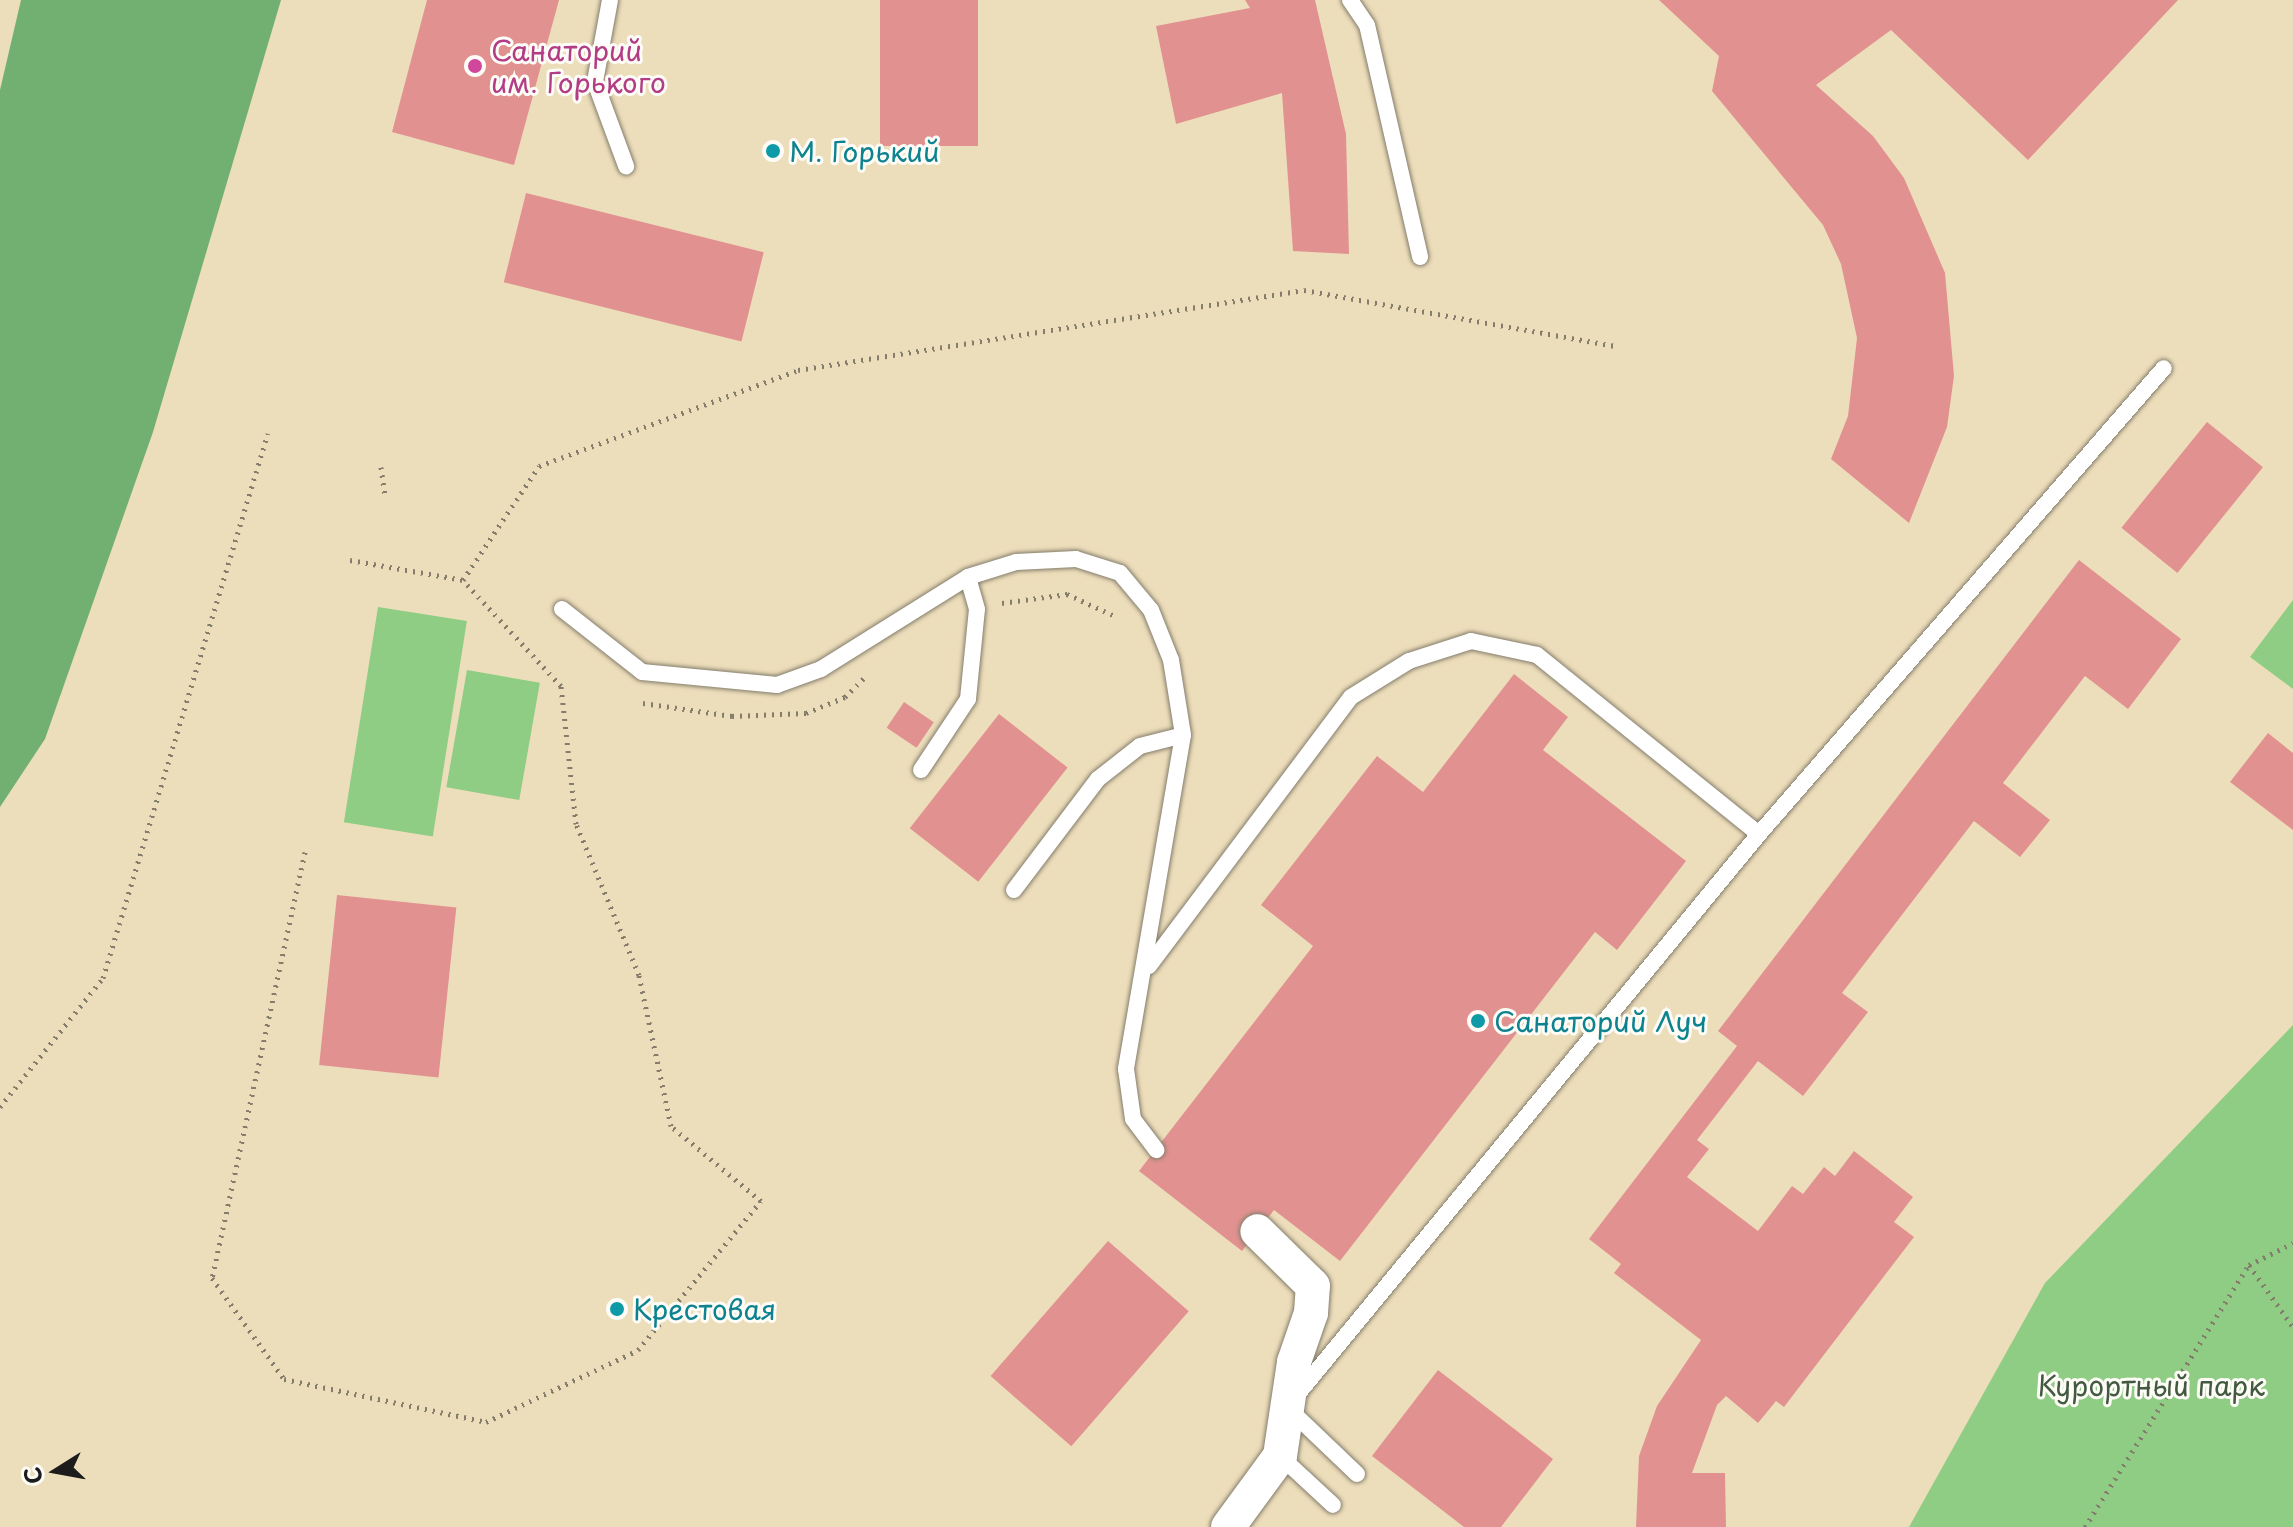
<!DOCTYPE html>
<html>
<head>
<meta charset="utf-8">
<style>
  body { margin:0 }
  #map { position:relative; width:2293px; height:1527px; overflow:hidden; background:#eddebb; font-family:"Playpen Sans",sans-serif }
  div>[style] { position:absolute }
  [style*='--x'] { left:calc(var(--x)*1px); top:calc(var(--y)*1px); width:calc(var(--w)*1px); rotate:calc(var(--a)*1deg) }
  .green>* { inset:0; background:#8ecd83; transform-origin:0 0 }
  .forest>* { inset:0; background:#72b071 }
  .building>* { inset:0; background:#e19290; transform-origin:0 0 }
  .path>* { height:5px; margin-top:-2.5px; transform-origin:0; background:repeating-linear-gradient(90deg,#847d6c 0 2px,transparent 0 8px) }
  .roads { filter:drop-shadow(0 0 2px #847d6c) drop-shadow(0 0 2px #847d6c) }
  .lane>* { height:16px; margin:-8px; padding:0 8px; transform-origin:8px; border-radius:8px; background:#fff }
  .street>* { height:34px; margin:-17px; padding:0 17px; transform-origin:17px; border-radius:17px; background:#fff }
  .dots>* { width:22px; height:22px; translate:-50% -50%; box-sizing:border-box; border:4px solid #fdfcf7; border-radius:50% }
  span { translate:-50% -50%; white-space:nowrap; text-align:center; line-height:1.15; -webkit-text-stroke:6px #fdfcf7; paint-order:stroke }
  .hotel-label { font-size:28px; color:#b23c85 }
  .left { translate:0 -50%; text-align:left }
  .culture-label { font-size:28px; color:#0d838f }
  .park-label { font-size:28px; color:#445a40 }
  .north { position:absolute; left:16px; top:1431px; width:80px; height:80px; -webkit-text-stroke:6px #fdfcf7; paint-order:stroke; rotate:259deg; font-size:22px; font-weight:700; line-height:32px; text-align:center; color:#1c1c1c }
  .north::after { content:''; display:block; margin:auto; width:28px; height:36px; background:#1c1c1c; clip-path:polygon(50% 0,100% 100%,50% 72%,0 100%) }
</style>
</head>
<body>
<div id="map">
  <div class="green">
    <div style="clip-path:polygon(2293px 600px,2293px 689px,2250px 657px)"></div>
    <div style="left:378px;top:607px;width:90px;height:218px;rotate:9deg"></div>
    <div style="left:467px;top:670px;width:74px;height:119px;rotate:10deg"></div>
    <div style="clip-path:polygon(2293px 1025px,2293px 1527px,1909px 1527px,2045px 1283px)"></div>
  </div>
  <div class="forest">
    <div style="clip-path:polygon(21px 0,281px 0,153px 432px,45px 739px,0 807px,0 90px)"></div>
  </div>
  <div class="building">
    <div style="clip-path:polygon(427px 0,559px 0,514px 165px,392px 132px)"></div>
    <div style="left:880px;top:0;width:98px;height:146px"></div>
    <div style="clip-path:polygon(1245px 0,1315px 0,1346px 134px,1349px 254px,1293px 251px,1282px 93px,1176px 124px,1156px 26px,1250px 8px)"></div>
    <div style="clip-path:polygon(1659px 0,2178px 0,2028px 160px,1891px 30px,1816px 85px,1873px 136px,1904px 178px,1945px 273px,1954px 376px,1947px 427px,1909px 523px,1831px 459px,1848px 416px,1857px 338px,1841px 264px,1823px 225px,1712px 91px,1719px 56px)"></div>
    <div style="left:526px;top:193px;width:245px;height:92px;rotate:14deg"></div>
    <div style="left:2207px;top:422px;width:72px;height:136px;rotate:39deg"></div>
    <div style="clip-path:polygon(2079px 560px,2181px 639px,2128px 709px,2085px 676px,2003px 783px,2050px 820px,2020px 857px,1974px 821px,1842px 993px,1868px 1012px,1803px 1096px,1758px 1061px,1697px 1140px,1709px 1149px,1687px 1177px,1758px 1231px,1792px 1186px,1803px 1194px,1824px 1167px,1835px 1176px,1854px 1151px,1913px 1197px,1894px 1222px,1914px 1237px,1784px 1407px,1776px 1401px,1758px 1423px,1726px 1396px,1717px 1405px,1692px 1473px,1725px 1473px,1726px 1527px,1636px 1527px,1639px 1456px,1657px 1406px,1701px 1340px,1614px 1273px,1621px 1264px,1589px 1239px,1737px 1046px,1718px 1031px)"></div>
    <div style="clip-path:polygon(1514px 674px,1568px 717px,1543px 750px,1686px 861px,1617px 950px,1595px 932px,1340px 1261px,1274px 1210px,1242px 1251px,1139px 1171px,1313px 946px,1261px 905px,1377px 756px,1423px 792px)"></div>
    <div style="left:904px;top:702px;width:36px;height:31px;rotate:34deg"></div>
    <div style="left:999px;top:714px;width:87px;height:145px;rotate:38deg"></div>
    <div style="clip-path:polygon(2268px 733px,2293px 753px,2293px 830px,2230px 782px)"></div>
    <div style="left:337px;top:895px;width:120px;height:171px;rotate:6deg"></div>
    <div style="left:1108px;top:1241px;width:107px;height:179px;rotate:41deg"></div>
    <div style="clip-path:polygon(1438px 1370px,1553px 1459px,1501px 1527px,1464px 1527px,1372px 1456px)"></div>
  </div>
  <div class="path">
    <div style="--x:381;--y:467;--w:27;--a:82"></div>
    <div style="--x:350;--y:560;--w:115;--a:10"></div>
    <div style="--x:1002;--y:603;--w:66;--a:-7.9"></div>
    <div style="--x:1067;--y:594;--w:55;--a:24.7"></div>
    <div style="--x:643;--y:703;--w:90;--a:8.3"></div>
    <div style="--x:732;--y:716;--w:74;--a:-2.3"></div>
    <div style="--x:806;--y:713;--w:42;--a:-22.3"></div>
    <div style="--x:845;--y:697;--w:28;--a:-45"></div>
    <div style="--x:305;--y:852;--w:436;--a:102.3"></div>
    <div style="--x:212;--y:1278;--w:124;--a:54.5"></div>
    <div style="--x:284;--y:1379;--w:207;--a:12"></div>
    <div style="--x:486;--y:1422;--w:168;--a:-25.3"></div>
    <div style="--x:638;--y:1350;--w:193;--a:-50.5"></div>
    <div style="--x:761;--y:1201;--w:117;--a:-140.2"></div>
    <div style="--x:671;--y:1126;--w:154;--a:-102"></div>
    <div style="--x:639;--y:975;--w:164;--a:-112.6"></div>
    <div style="--x:576;--y:824;--w:139;--a:-96.2"></div>
    <div style="--x:561;--y:686;--w:144;--a:-132.8"></div>
    <div style="--x:463;--y:580;--w:137;--a:-56.3"></div>
    <div style="--x:539;--y:466;--w:276;--a:-20.3"></div>
    <div style="--x:798;--y:370;--w:512;--a:-8.98"></div>
    <div style="--x:1304;--y:290;--w:316;--a:10.2"></div>
    <div style="--x:0;--y:1107;--w:165;--a:-51.4"></div>
    <div style="--x:103;--y:978;--w:569;--a:-73.16"></div>
    <div style="--x:2249;--y:1265;--w:76;--a:54.6"></div>
    <div style="--x:2085;--y:1527;--w:309;--a:-58"></div>
    <div style="--x:2249;--y:1265;--w:49;--a:-26.6"></div>
  </div>
  <div class="roads">
    <div class="lane">
      <div style="--x:610;--y:0;--w:83;--a:100.4"></div>
      <div style="--x:595;--y:82;--w:90;--a:69.7"></div>
      <div style="--x:1350;--y:0;--w:30;--a:56"></div>
      <div style="--x:1367;--y:25;--w:238;--a:77.1"></div>
      <div style="--x:562;--y:609;--w:102;--a:38.2"></div>
      <div style="--x:642;--y:672;--w:136;--a:5.5"></div>
      <div style="--x:777;--y:685;--w:47;--a:-20"></div>
      <div style="--x:821;--y:669;--w:173;--a:-32"></div>
      <div style="--x:968;--y:577;--w:50;--a:-17.4"></div>
      <div style="--x:1016;--y:562;--w:60;--a:-2.9"></div>
      <div style="--x:1076;--y:559;--w:46;--a:17.7"></div>
      <div style="--x:1120;--y:573;--w:48;--a:50"></div>
      <div style="--x:1151;--y:610;--w:54;--a:68.2"></div>
      <div style="--x:1171;--y:660;--w:76;--a:80.9"></div>
      <div style="--x:1183;--y:735;--w:339;--a:99.7"></div>
      <div style="--x:1126;--y:1069;--w:50;--a:82"></div>
      <div style="--x:1133;--y:1119;--w:39;--a:53"></div>
      <div style="--x:921;--y:770;--w:85;--a:-56.5"></div>
      <div style="--x:968;--y:699;--w:90;--a:-84.3"></div>
      <div style="--x:977;--y:609;--w:33;--a:-106"></div>
      <div style="--x:1014;--y:890;--w:139;--a:-52.9"></div>
      <div style="--x:1098;--y:779;--w:53;--a:-38.2"></div>
      <div style="--x:1140;--y:746;--w:44;--a:-14.3"></div>
      <div style="--x:1149;--y:966;--w:336;--a:-53.1"></div>
      <div style="--x:1351;--y:697;--w:68;--a:-31.8"></div>
      <div style="--x:1409;--y:661;--w:65;--a:-17.9"></div>
      <div style="--x:1471;--y:641;--w:67;--a:12"></div>
      <div style="--x:1537;--y:655;--w:285;--a:38.9"></div>
      <div style="--x:1280;--y:1456;--w:72;--a:42.8"></div>
      <div style="--x:1357;--y:1474;--w:97;--a:-136.3"></div>
      <div style="--x:1287;--y:1407;--w:742;--a:-50.52"></div>
      <div style="--x:1759;--y:834;--w:617;--a:-49.01"></div>
    </div>
    <div class="street">
      <div style="--x:1228;--y:1527;--w:88;--a:-53.8"></div>
      <div style="--x:1280;--y:1456;--w:95;--a:-81.5"></div>
      <div style="--x:1294;--y:1362;--w:52;--a:-70.9"></div>
      <div style="--x:1311;--y:1313;--w:27;--a:-86"></div>
      <div style="--x:1313;--y:1286;--w:78;--a:-135.5"></div>
    </div>
  </div>
  <div class="dots">
    <div style="left:475px;top:66px;background:#d1479c"></div>
    <div style="left:773px;top:151px;background:#0f9aa8"></div>
    <div style="left:1478px;top:1021px;background:#0f9aa8"></div>
    <div style="left:617px;top:1309px;background:#0f9aa8"></div>
  </div>
  <div class="hotel-label">
    <span class="left" style="left:491px;top:66px">Санаторий<br>им. Горького</span>
  </div>
  <div class="culture-label">
    <span class="left" style="left:789px;top:151px">М. Горький</span>
    <span class="left" style="left:1494px;top:1021px">Cанаторий Луч</span>
    <span class="left" style="left:633px;top:1309px">Крестовая</span>
  </div>
  <div class="park-label">
    <span style="left:2151px;top:1385px">Курортный парк</span>
  </div>
  <div class="north">С</div>
</div>
</body>
</html>
